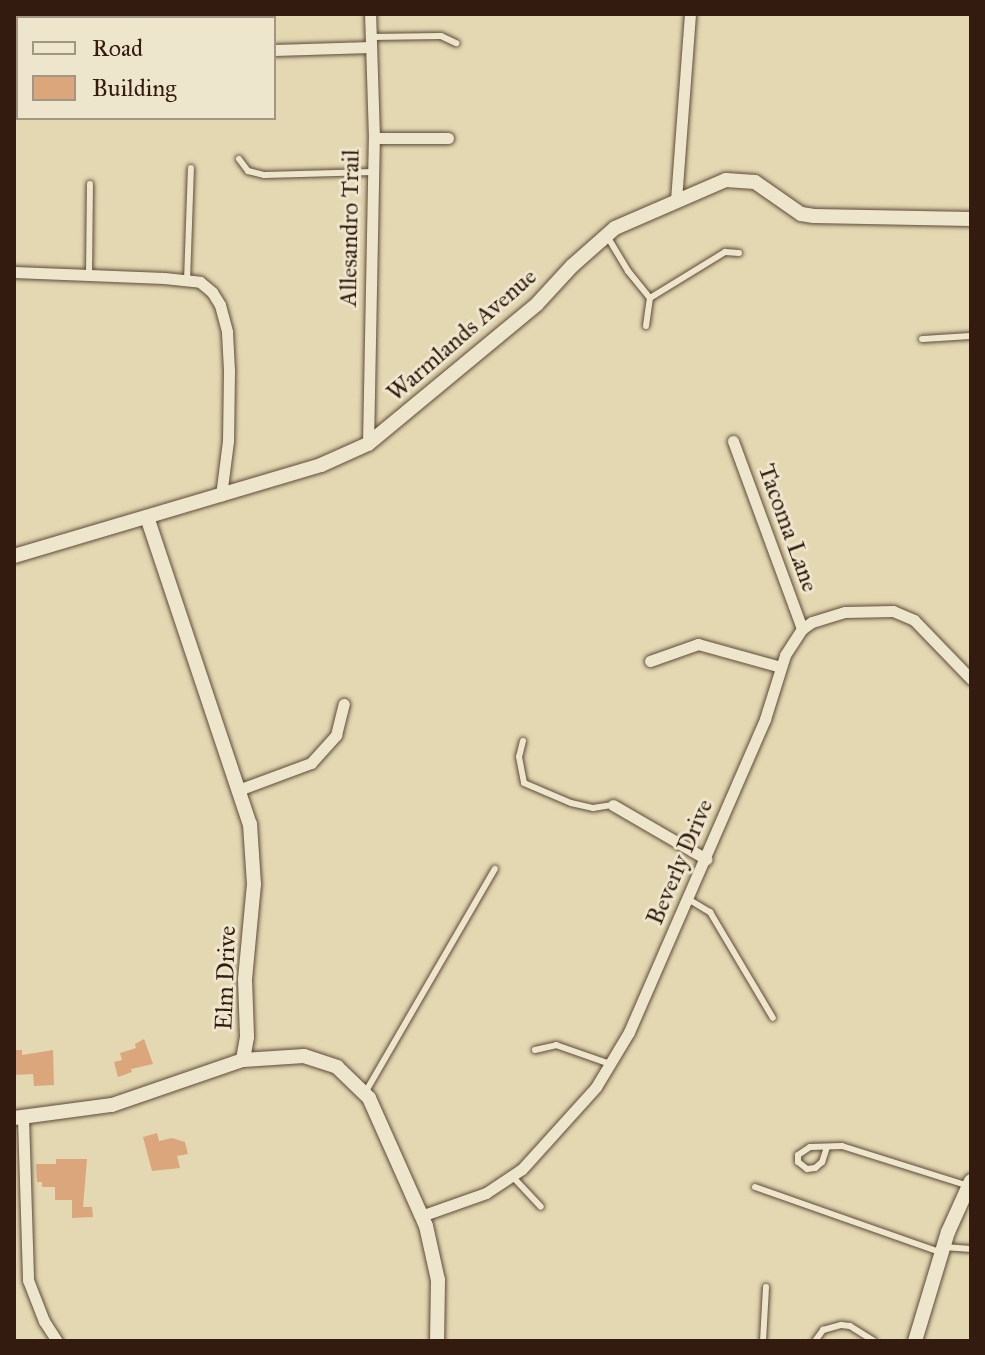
<!DOCTYPE html>
<html>
<head>
<meta charset="utf-8">
<style>
  body { margin:0 }
  #map { position:relative; width:985px; height:1355px; overflow:hidden; background:#e3d8b2; font-family:"IM FELL Great Primer",serif }
  div>[style] { position:absolute }
  [style*='--x'] { left:calc(var(--x)*1px); top:calc(var(--y)*1px); width:calc(var(--w)*1px); rotate:calc(var(--a)*1deg) }
  .building>* { inset:0; background:#dca67c }
  .roads { filter:drop-shadow(0 0 2px #5f4b38) drop-shadow(0 0 2px #5f4b38) }
  .service>* { height:6px; margin:-3px; padding:0 3px; transform-origin:3px; border-radius:3px; background:#ede6cd }
  .minor>* { height:11px; margin:-5.5px; padding:0 5.5px; transform-origin:5.5px; border-radius:5.5px; background:#ede6cd }
  .tertiary>* { height:14px; margin:-7px; padding:0 7px; transform-origin:7px; border-radius:7px; background:#ede6cd }
  span { translate:-50% -50%; white-space:nowrap; text-align:center; line-height:1.15; -webkit-text-stroke:6px #ede6cd; paint-order:stroke }
  .street-label { font-size:24px; color:#331c0f }
  .frame { position:absolute; inset:0; border:16px solid #331c0f; pointer-events:none }
  .legend { position:absolute; left:16px; top:16px; width:260px; height:104px; box-sizing:border-box; background:#ede6cd; border:2px solid #a39581; margin:0; padding:10px 14px; list-style:none; font-size:24px; color:#331c0f }
  .legend li { display:flex; align-items:center; gap:16px; height:40px }
  .legend b { width:40px; border:2px solid #a39581 }
</style>
</head>
<body>
<div id="map">
  <div class="building">
    <div style="clip-path:polygon(144px 1039px,153px 1064px,131px 1069px,132px 1072px,118px 1077px,114px 1062px,122px 1060px,120px 1053px,136px 1048px,135px 1044px)"></div>
    <div style="clip-path:polygon(14px 1050px,22px 1050px,22px 1055px,53px 1050px,54px 1085px,34px 1086px,33px 1074px,14px 1075px)"></div>
    <div style="clip-path:polygon(157px 1133px,159px 1141px,172px 1138px,185px 1142px,188px 1154px,177px 1156px,180px 1168px,152px 1171px,143px 1137px)"></div>
    <div style="clip-path:polygon(56px 1159px,87px 1159px,83px 1207px,92px 1207px,93px 1217px,72px 1218px,72px 1200px,55px 1200px,55px 1187px,42px 1187px,42px 1182px,37px 1182px,36px 1164px,56px 1164px)"></div>
  </div>
  <div class="roads">
    <div class="service">
      <div style="--x:371;--y:37;--w:70;--a:-0.8"></div>
      <div style="--x:441;--y:36;--w:17;--a:25"></div>
      <div style="--x:239;--y:159;--w:15;--a:53"></div>
      <div style="--x:248;--y:171;--w:16;--a:14"></div>
      <div style="--x:264;--y:175;--w:109;--a:-1.6"></div>
      <div style="--x:607;--y:236;--w:41;--a:59"></div>
      <div style="--x:628;--y:271;--w:35;--a:51"></div>
      <div style="--x:89;--y:276;--w:92;--a:-89.4"></div>
      <div style="--x:187;--y:281;--w:113;--a:-88"></div>
      <div style="--x:646;--y:326;--w:28;--a:-82"></div>
      <div style="--x:650;--y:298;--w:88;--a:-31.5"></div>
      <div style="--x:725;--y:252;--w:14;--a:4"></div>
      <div style="--x:922;--y:339;--w:49;--a:-3.5"></div>
      <div style="--x:523;--y:741;--w:16;--a:104"></div>
      <div style="--x:519;--y:757;--w:26;--a:79"></div>
      <div style="--x:524;--y:783;--w:51;--a:23.1"></div>
      <div style="--x:571;--y:803;--w:23;--a:13"></div>
      <div style="--x:593;--y:808;--w:20;--a:-9"></div>
      <div style="--x:688;--y:899;--w:26;--a:31"></div>
      <div style="--x:710;--y:912;--w:123;--a:59.3"></div>
      <div style="--x:535;--y:1050;--w:22;--a:-13"></div>
      <div style="--x:556;--y:1045;--w:57;--a:19.4"></div>
      <div style="--x:365;--y:1093;--w:259;--a:-59.9"></div>
      <div style="--x:827;--y:1147;--w:16;--a:108"></div>
      <div style="--x:822;--y:1162;--w:9;--a:139"></div>
      <div style="--x:815;--y:1168;--w:8;--a:173"></div>
      <div style="--x:807;--y:1169;--w:11;--a:-142"></div>
      <div style="--x:798;--y:1162;--w:7;--a:-90"></div>
      <div style="--x:798;--y:1155;--w:14;--a:-34"></div>
      <div style="--x:810;--y:1147;--w:32;--a:-2"></div>
      <div style="--x:842;--y:1146;--w:133;--a:17.5"></div>
      <div style="--x:512;--y:1176;--w:42;--a:46.9"></div>
      <div style="--x:755;--y:1187;--w:198;--a:19.4"></div>
      <div style="--x:944;--y:1247;--w:27;--a:4"></div>
      <div style="--x:763;--y:1341;--w:54;--a:-86.8"></div>
      <div style="--x:815;--y:1341;--w:14;--a:-54"></div>
      <div style="--x:823;--y:1330;--w:19;--a:-16"></div>
      <div style="--x:841;--y:1325;--w:9;--a:6"></div>
      <div style="--x:850;--y:1326;--w:28;--a:32"></div>
    </div>
    <div class="minor">
      <div style="--x:274;--y:50;--w:97;--a:-1.8"></div>
      <div style="--x:374;--y:138;--w:74;--a:0"></div>
      <div style="--x:676;--y:200;--w:187;--a:-85.7"></div>
      <div style="--x:14;--y:272;--w:150;--a:2.3"></div>
      <div style="--x:164;--y:278;--w:36;--a:6"></div>
      <div style="--x:200;--y:282;--w:16;--a:40"></div>
      <div style="--x:212;--y:292;--w:15;--a:58"></div>
      <div style="--x:220;--y:305;--w:28;--a:75"></div>
      <div style="--x:227;--y:332;--w:39;--a:87"></div>
      <div style="--x:229;--y:371;--w:70;--a:90.8"></div>
      <div style="--x:228;--y:441;--w:55;--a:97.3"></div>
      <div style="--x:733;--y:441;--w:200;--a:69.8"></div>
      <div style="--x:368;--y:444;--w:306;--a:-88.9"></div>
      <div style="--x:374;--y:138;--w:124;--a:-91.8"></div>
      <div style="--x:650;--y:661;--w:51;--a:-19.5"></div>
      <div style="--x:698;--y:644;--w:86;--a:15.5"></div>
      <div style="--x:241;--y:789;--w:75;--a:-20.4"></div>
      <div style="--x:311;--y:763;--w:38;--a:-48"></div>
      <div style="--x:336;--y:735;--w:32;--a:-76"></div>
      <div style="--x:613;--y:805;--w:108;--a:30.1"></div>
      <div style="--x:23;--y:1118;--w:162;--a:88.2"></div>
      <div style="--x:28;--y:1280;--w:44;--a:68.7"></div>
      <div style="--x:44;--y:1321;--w:24;--a:57"></div>
      <div style="--x:421;--y:1216;--w:69;--a:-19.5"></div>
      <div style="--x:486;--y:1193;--w:43;--a:-33.7"></div>
      <div style="--x:522;--y:1169;--w:110;--a:-47.9"></div>
      <div style="--x:596;--y:1087;--w:64;--a:-59"></div>
      <div style="--x:629;--y:1032;--w:341;--a:-66.5"></div>
      <div style="--x:765;--y:719;--w:67;--a:-72.6"></div>
      <div style="--x:785;--y:655;--w:31;--a:-57"></div>
      <div style="--x:802;--y:629;--w:12;--a:-35"></div>
      <div style="--x:812;--y:622;--w:34;--a:-17"></div>
      <div style="--x:845;--y:612;--w:48;--a:-1.2"></div>
      <div style="--x:893;--y:611;--w:23;--a:23"></div>
      <div style="--x:914;--y:620;--w:82;--a:46"></div>
    </div>
    <div class="tertiary">
      <div style="--x:147;--y:517;--w:324;--a:71.5"></div>
      <div style="--x:250;--y:824;--w:60;--a:86.2"></div>
      <div style="--x:254;--y:884;--w:95;--a:95.4"></div>
      <div style="--x:245;--y:979;--w:58;--a:88"></div>
      <div style="--x:247;--y:1037;--w:23;--a:100"></div>
      <div style="--x:14;--y:556;--w:320;--a:-16.5"></div>
      <div style="--x:321;--y:465;--w:51;--a:-24.1"></div>
      <div style="--x:368;--y:444;--w:219;--a:-39.6"></div>
      <div style="--x:537;--y:304;--w:52;--a:-47.4"></div>
      <div style="--x:572;--y:266;--w:57;--a:-41.5"></div>
      <div style="--x:615;--y:228;--w:121;--a:-23.4"></div>
      <div style="--x:726;--y:180;--w:29;--a:4"></div>
      <div style="--x:755;--y:182;--w:56;--a:34.8"></div>
      <div style="--x:801;--y:214;--w:13;--a:9"></div>
      <div style="--x:814;--y:216;--w:157;--a:1.1"></div>
      <div style="--x:14;--y:1118;--w:99;--a:-7.6"></div>
      <div style="--x:112;--y:1105;--w:139;--a:-19"></div>
      <div style="--x:243;--y:1060;--w:61;--a:-3.8"></div>
      <div style="--x:304;--y:1056;--w:35;--a:18"></div>
      <div style="--x:337;--y:1067;--w:45;--a:44.1"></div>
      <div style="--x:369;--y:1098;--w:140;--a:66"></div>
      <div style="--x:426;--y:1226;--w:55;--a:77.5"></div>
      <div style="--x:438;--y:1280;--w:61;--a:90.9"></div>
      <div style="--x:915;--y:1341;--w:114;--a:-73.2"></div>
      <div style="--x:948;--y:1232;--w:56;--a:-65.7"></div>
    </div>
  </div>
  <div class="street-label">
    <span style="left:350px;top:228px;rotate:-89deg">Allesandro Trail</span>
    <span style="left:462px;top:335px;rotate:-41deg">Warmlands Avenue</span>
    <span style="left:788px;top:528px;rotate:70deg">Tacoma Lane</span>
    <span style="left:680px;top:862px;rotate:-67deg">Beverly Drive</span>
    <span style="left:226px;top:978px;rotate:-88deg">Elm Drive</span>
  </div>
  <div class="frame"></div>
  <ul class="legend">
  <li><b style="height:10px;background:#ede6cd"></b>Road</li>
  <li><b style="height:22px;background:#dca67c"></b>Building</li>
  </ul>
</div>
</body>
</html>
